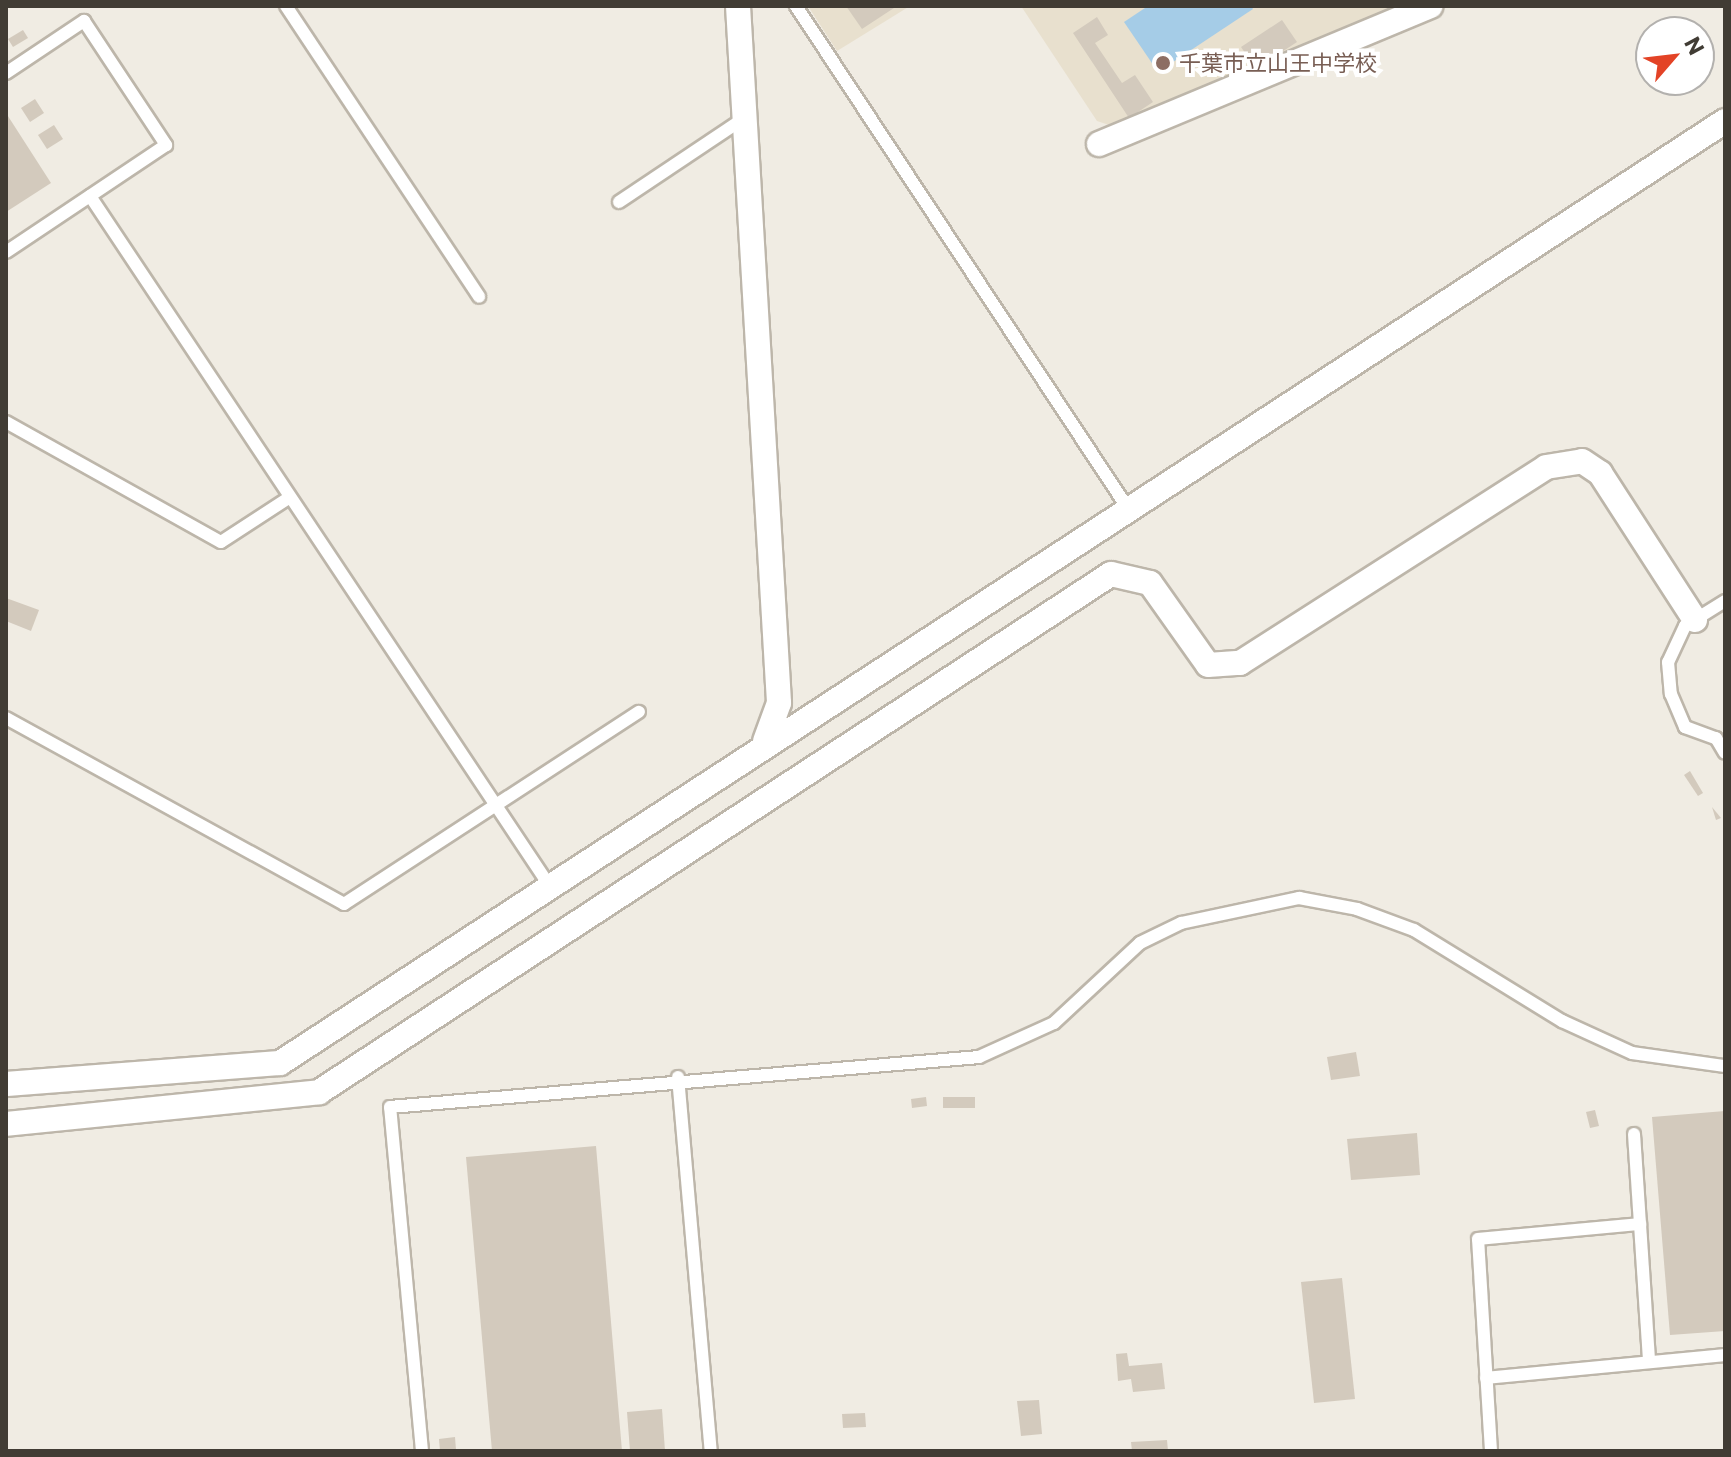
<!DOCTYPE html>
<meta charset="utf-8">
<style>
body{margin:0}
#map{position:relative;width:1731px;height:1457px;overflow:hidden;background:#f0ece3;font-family:Commissioner,"Noto Sans JP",sans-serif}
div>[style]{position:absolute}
.education>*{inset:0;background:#e8e0ce}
.water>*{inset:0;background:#a5cce7}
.building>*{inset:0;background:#d3cabd}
.roads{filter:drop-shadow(2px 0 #bdb6aa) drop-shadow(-2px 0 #bdb6aa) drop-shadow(0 2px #bdb6aa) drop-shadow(0 -2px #bdb6aa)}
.lane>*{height:12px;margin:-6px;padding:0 6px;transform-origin:6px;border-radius:6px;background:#fff}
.street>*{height:24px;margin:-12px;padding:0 12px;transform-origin:12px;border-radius:12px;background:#fff}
.dots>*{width:22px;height:22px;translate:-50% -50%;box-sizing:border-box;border:4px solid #fff;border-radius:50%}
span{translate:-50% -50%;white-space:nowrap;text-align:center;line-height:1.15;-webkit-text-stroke:8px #fff;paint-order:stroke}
.education-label{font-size:22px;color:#785e54}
.left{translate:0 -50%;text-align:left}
.frame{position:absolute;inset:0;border:8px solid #413c34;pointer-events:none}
.north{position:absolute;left:1635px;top:16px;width:80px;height:80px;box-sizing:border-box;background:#fff;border:2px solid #b3b1ae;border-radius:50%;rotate:62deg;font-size:22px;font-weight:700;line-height:32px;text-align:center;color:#413c34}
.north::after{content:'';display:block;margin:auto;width:28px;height:36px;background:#e34326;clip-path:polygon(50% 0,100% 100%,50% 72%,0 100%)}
</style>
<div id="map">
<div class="education">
<i style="clip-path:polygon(808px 6px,910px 6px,837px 51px)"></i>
<i style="clip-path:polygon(1021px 6px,1402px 6px,1115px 127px,1097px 121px)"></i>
</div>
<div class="water">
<i style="clip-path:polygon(1148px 6px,1251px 6px,1253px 9px,1158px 72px,1124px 22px)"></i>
</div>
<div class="building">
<i style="clip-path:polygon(846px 6px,897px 6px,862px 29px)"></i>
<i style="clip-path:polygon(1097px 17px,1108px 35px,1095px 43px,1122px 83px,1135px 75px,1153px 102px,1129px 118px,1073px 33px)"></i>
<i style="clip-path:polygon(1282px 20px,1297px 42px,1256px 69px,1241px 47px)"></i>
<i style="clip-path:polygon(23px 30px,28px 38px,13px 47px,8px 39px)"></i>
<i style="clip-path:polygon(35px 99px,44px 113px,30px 122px,21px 108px)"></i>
<i style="clip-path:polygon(6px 113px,51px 183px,6px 212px)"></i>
<i style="clip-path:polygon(54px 125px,63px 139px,47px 149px,38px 135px)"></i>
<i style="clip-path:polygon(6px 598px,39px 610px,31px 631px,6px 621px)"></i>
<i style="clip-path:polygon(1690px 771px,1703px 793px,1698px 796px,1684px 775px)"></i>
<i style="clip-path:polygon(1712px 807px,1721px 818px,1716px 820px)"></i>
<i style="clip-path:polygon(1356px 1052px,1360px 1076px,1331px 1080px,1327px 1057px)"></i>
<i style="clip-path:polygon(926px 1097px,927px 1106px,912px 1108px,911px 1099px)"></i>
<i style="clip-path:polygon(943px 1097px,975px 1097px,975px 1108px,943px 1108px)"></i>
<i style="clip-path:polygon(1595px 1110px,1599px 1126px,1590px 1128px,1586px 1112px)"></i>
<i style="clip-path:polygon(1725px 1111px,1725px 1331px,1670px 1335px,1652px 1117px)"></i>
<i style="clip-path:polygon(1417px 1133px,1420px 1175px,1351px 1180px,1347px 1139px)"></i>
<i style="clip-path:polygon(596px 1146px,622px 1451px,492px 1451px,466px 1157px)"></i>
<i style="clip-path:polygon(1342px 1278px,1355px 1399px,1314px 1403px,1301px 1282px)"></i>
<i style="clip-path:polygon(1127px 1353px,1129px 1366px,1162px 1363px,1165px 1389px,1133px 1392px,1131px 1379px,1118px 1381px,1116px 1354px)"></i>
<i style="clip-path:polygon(1039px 1400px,1042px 1434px,1021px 1436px,1017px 1401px)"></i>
<i style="clip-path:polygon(662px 1409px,665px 1451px,630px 1451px,627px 1412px)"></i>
<i style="clip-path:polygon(865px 1413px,866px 1427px,843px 1428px,842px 1414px)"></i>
<i style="clip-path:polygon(455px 1437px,456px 1450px,440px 1451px,439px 1439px)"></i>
<i style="clip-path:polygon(1167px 1440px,1168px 1451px,1132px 1451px,1131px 1442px)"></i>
</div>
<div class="roads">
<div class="lane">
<i style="left:286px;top:6px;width:349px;rotate:56.4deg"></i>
<i style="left:796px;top:6px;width:600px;rotate:56.55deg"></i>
<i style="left:6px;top:73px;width:94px;rotate:-33.7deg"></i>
<i style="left:84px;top:21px;width:149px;rotate:56.5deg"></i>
<i style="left:166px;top:145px;width:192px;rotate:146.2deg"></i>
<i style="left:90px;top:196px;width:831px;rotate:56.33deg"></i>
<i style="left:619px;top:202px;width:149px;rotate:-33.8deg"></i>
<i style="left:6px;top:422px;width:246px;rotate:29.2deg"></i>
<i style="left:221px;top:542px;width:82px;rotate:-33.1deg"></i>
<i style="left:1725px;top:601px;width:47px;rotate:148deg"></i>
<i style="left:1685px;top:626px;width:40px;rotate:115deg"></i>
<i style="left:1668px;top:662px;width:32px;rotate:85deg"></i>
<i style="left:1671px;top:694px;width:36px;rotate:67deg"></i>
<i style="left:1685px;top:727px;width:33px;rotate:20deg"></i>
<i style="left:1716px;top:738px;width:17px;rotate:59deg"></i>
<i style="left:6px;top:718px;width:386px;rotate:28.8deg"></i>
<i style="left:344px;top:904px;width:352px;rotate:-33.1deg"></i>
<i style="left:678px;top:1077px;width:375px;rotate:85deg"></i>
<i style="left:1634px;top:1134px;width:228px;rotate:86.2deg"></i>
<i style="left:1486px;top:1378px;width:240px;rotate:-5.5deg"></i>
<i style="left:422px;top:1451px;width:345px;rotate:-95.3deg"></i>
<i style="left:390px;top:1107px;width:591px;rotate:-4.85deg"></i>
<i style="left:979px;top:1057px;width:82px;rotate:-24.4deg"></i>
<i style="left:1054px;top:1023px;width:117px;rotate:-42.9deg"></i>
<i style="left:1140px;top:943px;width:46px;rotate:-26deg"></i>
<i style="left:1181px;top:923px;width:121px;rotate:-12deg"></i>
<i style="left:1299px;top:898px;width:59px;rotate:10.7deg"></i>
<i style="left:1357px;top:909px;width:61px;rotate:20.2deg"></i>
<i style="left:1414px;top:930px;width:174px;rotate:31.6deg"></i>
<i style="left:1562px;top:1021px;width:77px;rotate:24.6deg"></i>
<i style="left:1632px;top:1053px;width:94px;rotate:8deg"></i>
<i style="left:1491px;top:1451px;width:212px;rotate:-93.5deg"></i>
<i style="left:1478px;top:1239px;width:163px;rotate:-5.3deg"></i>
</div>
<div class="street">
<i style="left:738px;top:6px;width:698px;rotate:86.63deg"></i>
<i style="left:779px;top:703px;width:40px;rotate:110.2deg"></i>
<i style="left:1099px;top:144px;width:359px;rotate:-22.6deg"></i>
<i style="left:6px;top:1084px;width:275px;rotate:-4.4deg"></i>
<i style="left:280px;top:1063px;width:1725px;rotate:-33.1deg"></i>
<i style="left:6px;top:1124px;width:315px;rotate:-5.8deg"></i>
<i style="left:319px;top:1092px;width:946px;rotate:-33.19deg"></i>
<i style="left:1111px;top:574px;width:40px;rotate:13deg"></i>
<i style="left:1150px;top:583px;width:100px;rotate:54.7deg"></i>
<i style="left:1208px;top:665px;width:32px;rotate:-4deg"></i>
<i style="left:1240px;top:663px;width:363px;rotate:-32.6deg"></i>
<i style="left:1546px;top:467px;width:36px;rotate:-9deg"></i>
<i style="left:1582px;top:461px;width:22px;rotate:34deg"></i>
<i style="left:1600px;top:473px;width:175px;rotate:57.1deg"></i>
</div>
</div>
<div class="dots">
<i style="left:1163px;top:63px;background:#8d6e63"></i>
</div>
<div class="education-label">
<span class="left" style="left:1179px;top:63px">千葉市立山王中学校</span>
</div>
<div class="frame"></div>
<div class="north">N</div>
</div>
